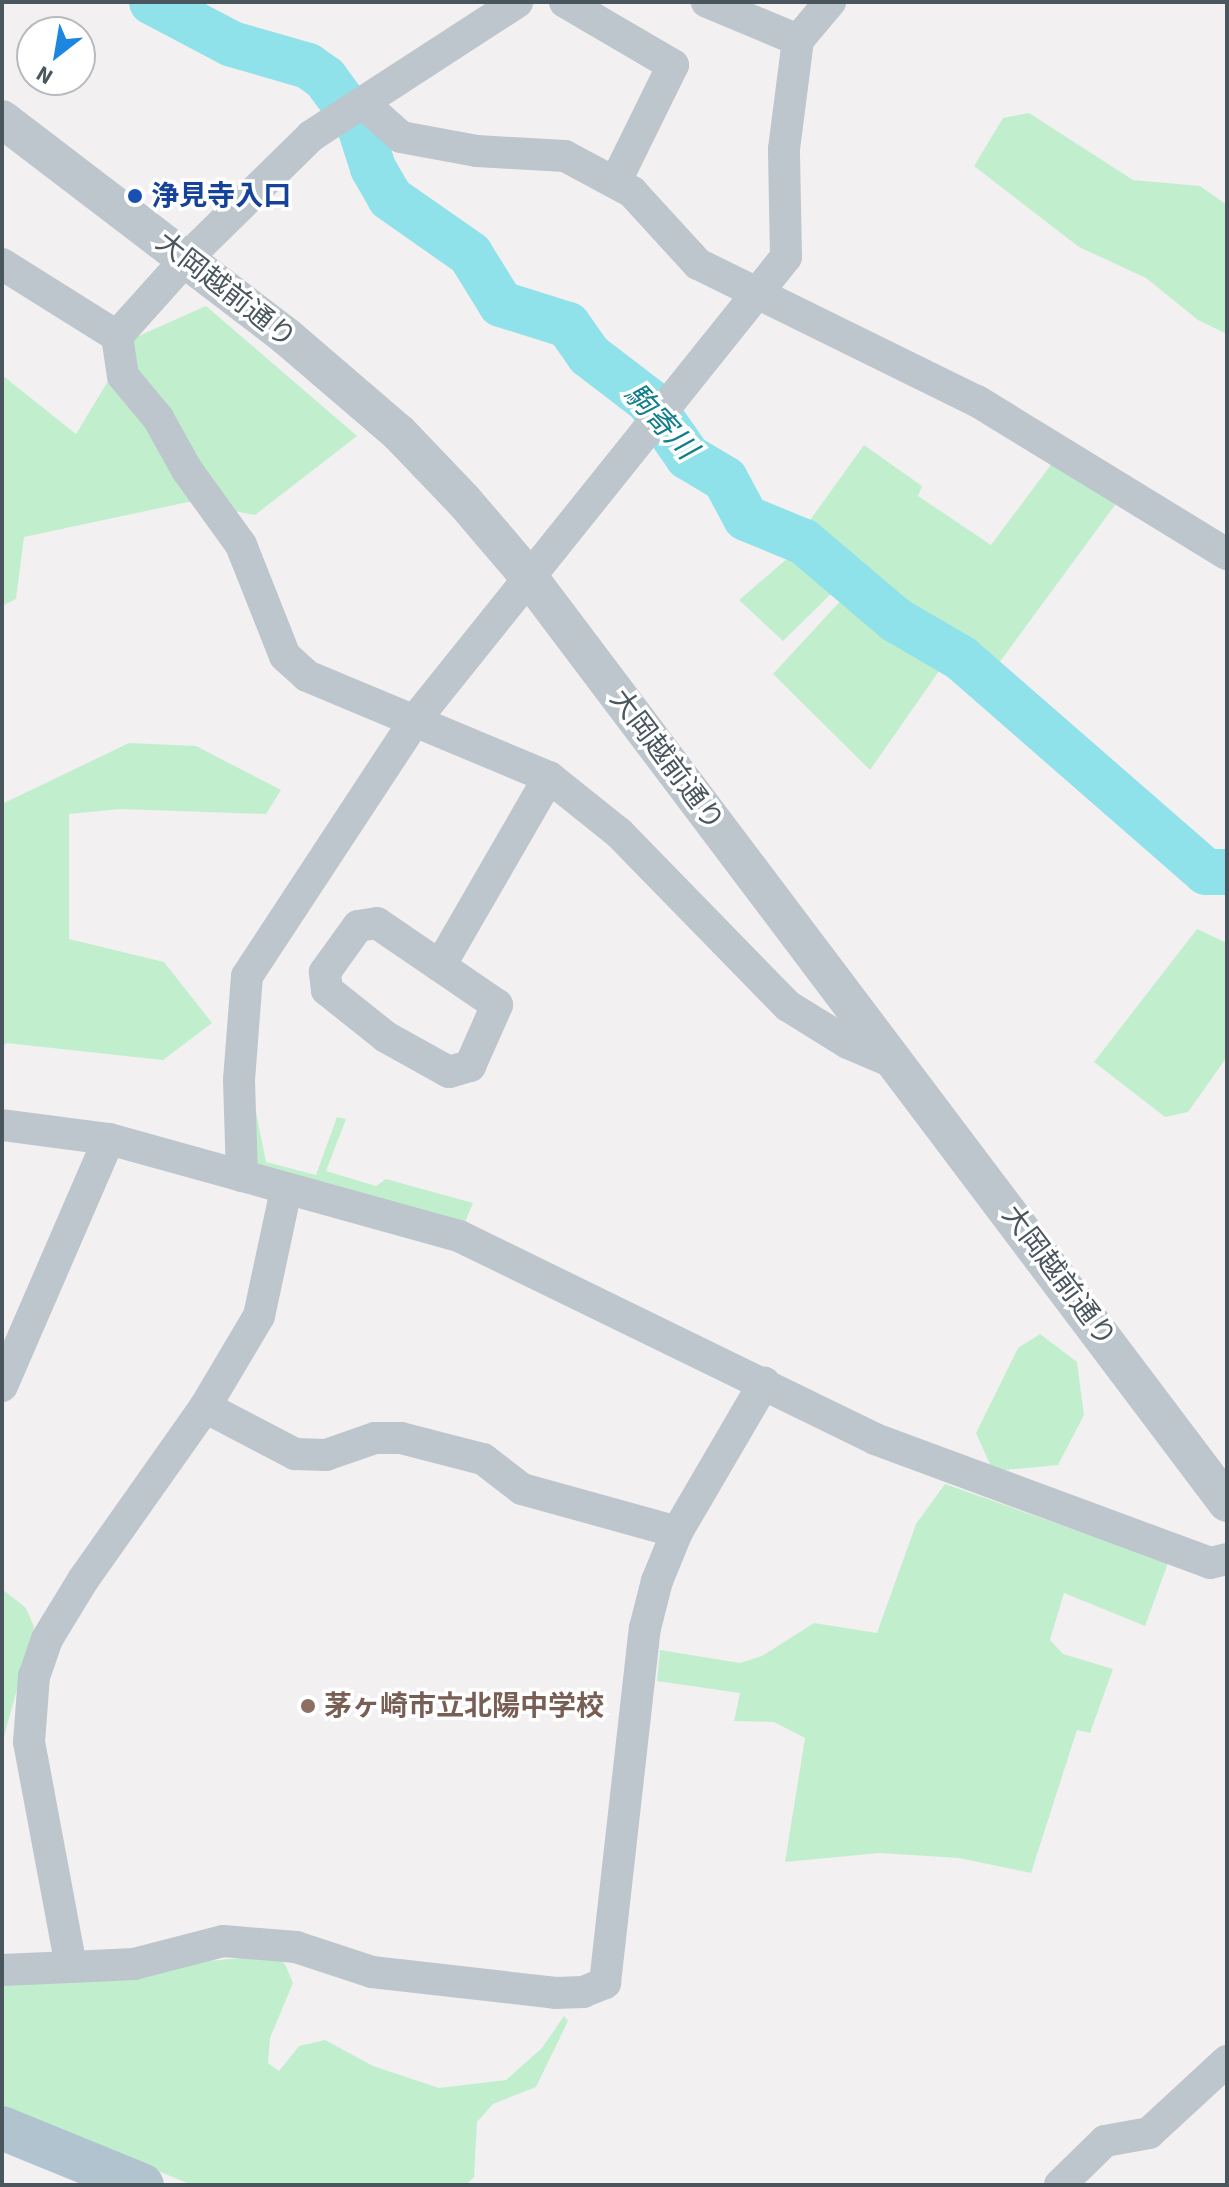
<!DOCTYPE html>
<meta charset="utf-8">
<style>
body{margin:0}
#map{position:relative;width:1229px;height:2187px;overflow:hidden;background:#f3f0f1;font-family:"Source Sans 3","Noto Sans JP",sans-serif}
div>[style]{position:absolute}
.green>*{inset:0;background:#c1efce}
.river>*{height:46px;margin:-23px;padding:0 23px;transform-origin:23px;border-radius:23px;background:#8fe1ea}
.minor>*{height:32px;margin:-16px;padding:0 16px;transform-origin:16px;border-radius:16px;background:#bdc6cd}
.tertiary>*{height:38px;margin:-19px;padding:0 19px;transform-origin:19px;border-radius:19px;background:#bdc6cd}
.primary>*{height:44px;margin:-22px;padding:0 22px;transform-origin:22px;border-radius:22px;background:#b1c3ce}
.dots>*{width:22px;height:22px;translate:-50% -50%;box-sizing:border-box;border:4px solid #fff;border-radius:50%}
span{translate:-50% -50%;white-space:nowrap;text-align:center;line-height:1.15;-webkit-text-stroke:7px #fff;paint-order:stroke}
.transit-label{font-size:28px;color:#164399;font-weight:700}
.left{translate:0 -50%;text-align:left}
.street-label{font-size:28px;color:#49565e}
.education-label{font-size:28px;color:#785e54;font-weight:700}
.water-label{font-size:30px;color:#107e8b;font-style:italic}
.frame{position:absolute;inset:0;border:4px solid #49565e;pointer-events:none}
.north{position:absolute;left:16px;top:16px;width:80px;height:80px;box-sizing:border-box;background:#fff;border:2px solid #b6bbbf;border-radius:50%;rotate:211deg;font-size:22px;font-weight:700;line-height:32px;text-align:center;color:#49565e}
.north::after{content:'';display:block;margin:auto;width:28px;height:36px;background:#1d86e0;clip-path:polygon(50% 0,100% 100%,50% 72%,0 100%)}
</style>
<div id="map">
<div class="green">
<i style="clip-path:polygon(1029px 113px,1133px 180px,1200px 186px,1227px 205px,1227px 334px,1198px 320px,1146px 278px,1079px 247px,974px 166px,1003px 118px)"></i>
<i style="clip-path:polygon(206px 306px,357px 436px,255px 515px,188px 502px,24px 537px,16px 599px,2px 606px,2px 375px,76px 434px,134px 338px)"></i>
<i style="clip-path:polygon(864px 445px,922px 486px,918px 496px,991px 545px,1053px 462px,1118px 501px,996px 667px,971px 646px,901px 607px,805px 527px)"></i>
<i style="clip-path:polygon(797px 550px,838px 587px,783px 641px,739px 600px)"></i>
<i style="clip-path:polygon(845px 596px,910px 647px,944px 664px,870px 770px,773px 674px)"></i>
<i style="clip-path:polygon(129px 743px,196px 746px,281px 790px,266px 814px,120px 809px,69px 814px,69px 939px,164px 962px,212px 1023px,163px 1060px,6px 1043px,2px 1049px,2px 804px)"></i>
<i style="clip-path:polygon(1197px 929px,1227px 943px,1227px 1057px,1188px 1112px,1165px 1117px,1094px 1062px)"></i>
<i style="clip-path:polygon(254px 1102px,266px 1162px,316px 1175px,337px 1117px,346px 1119px,326px 1171px,376px 1186px,386px 1179px,473px 1203px,463px 1227px,253px 1166px)"></i>
<i style="clip-path:polygon(1040px 1334px,1077px 1362px,1084px 1415px,1058px 1465px,993px 1471px,976px 1433px,1018px 1348px)"></i>
<i style="clip-path:polygon(945px 1484px,1168px 1563px,1145px 1626px,1064px 1593px,1050px 1640px,1063px 1654px,1113px 1669px,1090px 1733px,1077px 1730px,1031px 1873px,959px 1858px,879px 1853px,785px 1862px,805px 1738px,774px 1722px,734px 1721px,740px 1693px,657px 1681px,660px 1650px,740px 1663px,762px 1656px,814px 1623px,877px 1633px,916px 1524px)"></i>
<i style="clip-path:polygon(2px 1589px,26px 1608px,34px 1627px,2px 1744px)"></i>
<i style="clip-path:polygon(271px 1955px,285px 1964px,293px 1983px,270px 2038px,268px 2063px,279px 2071px,299px 2046px,325px 2040px,373px 2066px,439px 2088px,506px 2080px,542px 2048px,564px 2016px,568px 2021px,536px 2087px,493px 2104px,477px 2122px,474px 2177px,466px 2185px,192px 2185px,2px 2107px,2px 1981px)"></i>
</div>
<div class="river">
<i style="left:152px;top:2px;width:90px;rotate:27.7deg"></i>
<i style="left:232px;top:44px;width:79px;rotate:16.1deg"></i>
<i style="left:308px;top:66px;width:21px;rotate:35deg"></i>
<i style="left:325px;top:78px;width:57px;rotate:53.5deg"></i>
<i style="left:359px;top:124px;width:46px;rotate:72.3deg"></i>
<i style="left:373px;top:168px;width:34px;rotate:60deg"></i>
<i style="left:390px;top:198px;width:98px;rotate:35deg"></i>
<i style="left:470px;top:254px;width:59px;rotate:58.2deg"></i>
<i style="left:501px;top:304px;width:70px;rotate:17.4deg"></i>
<i style="left:568px;top:325px;width:37px;rotate:55deg"></i>
<i style="left:589px;top:355px;width:76px;rotate:37.5deg"></i>
<i style="left:649px;top:401px;width:68px;rotate:55.1deg"></i>
<i style="left:688px;top:457px;width:43px;rotate:30.7deg"></i>
<i style="left:725px;top:479px;width:44px;rotate:61.7deg"></i>
<i style="left:746px;top:518px;width:63px;rotate:22.5deg"></i>
<i style="left:804px;top:542px;width:121px;rotate:40.3deg"></i>
<i style="left:896px;top:620px;width:75px;rotate:30.3deg"></i>
<i style="left:961px;top:658px;width:325px;rotate:41.1deg"></i>
<i style="left:1206px;top:872px;width:21px"></i>
</div>
<div class="minor">
<i style="left:565px;top:2px;width:125px;rotate:30.3deg"></i>
<i style="left:673px;top:65px;width:131px;rotate:116.2deg"></i>
<i style="left:798px;top:40px;width:50px;rotate:-49.9deg"></i>
<i style="left:363px;top:103px;width:51px;rotate:41.8deg"></i>
<i style="left:401px;top:137px;width:77px;rotate:10.4deg"></i>
<i style="left:477px;top:151px;width:88px;rotate:3.3deg"></i>
<i style="left:565px;top:156px;width:76px;rotate:28.2deg"></i>
<i style="left:632px;top:192px;width:98px;rotate:47.5deg"></i>
<i style="left:698px;top:264px;width:311px;rotate:26.2deg"></i>
<i style="left:977px;top:401px;width:293px;rotate:31.5deg"></i>
<i style="left:2px;top:264px;width:136px;rotate:32.1deg"></i>
<i style="left:117px;top:336px;width:40px;rotate:81.5deg"></i>
<i style="left:123px;top:376px;width:55px;rotate:50.2deg"></i>
<i style="left:158px;top:418px;width:60px;rotate:60.9deg"></i>
<i style="left:187px;top:470px;width:92px;rotate:54.2deg"></i>
<i style="left:241px;top:545px;width:119px;rotate:68.4deg"></i>
<i style="left:285px;top:656px;width:30px;rotate:42deg"></i>
<i style="left:307px;top:676px;width:262px;rotate:22.7deg"></i>
<i style="left:549px;top:777px;width:90px;rotate:38.7deg"></i>
<i style="left:619px;top:833px;width:242px;rotate:45.7deg"></i>
<i style="left:788px;top:1006px;width:70px;rotate:31.7deg"></i>
<i style="left:848px;top:1043px;width:56px;rotate:23.3deg"></i>
<i style="left:117px;top:336px;width:103px;rotate:-48.1deg"></i>
<i style="left:186px;top:259px;width:175px;rotate:-44.5deg"></i>
<i style="left:311px;top:136px;width:246px;rotate:-33deg"></i>
<i style="left:440px;top:966px;width:76px;rotate:-145.7deg"></i>
<i style="left:377px;top:923px;width:19px;rotate:171deg"></i>
<i style="left:358px;top:926px;width:57px;rotate:125.7deg"></i>
<i style="left:325px;top:972px;width:18px;rotate:84deg"></i>
<i style="left:327px;top:990px;width:75px;rotate:38.5deg"></i>
<i style="left:386px;top:1037px;width:72px;rotate:29.1deg"></i>
<i style="left:449px;top:1072px;width:22px;rotate:-16deg"></i>
<i style="left:470px;top:1066px;width:67px;rotate:-66.1deg"></i>
<i style="left:497px;top:1005px;width:69px;rotate:-145.6deg"></i>
<i style="left:440px;top:966px;width:218px;rotate:-60deg"></i>
<i style="left:2px;top:1125px;width:108px;rotate:7.5deg"></i>
<i style="left:109px;top:1139px;width:363px;rotate:15.5deg"></i>
<i style="left:459px;top:1236px;width:463px;rotate:26deg"></i>
<i style="left:875px;top:1439px;width:357px;rotate:20.3deg"></i>
<i style="left:1210px;top:1563px;width:17px;rotate:-13deg"></i>
<i style="left:242px;top:1176px;width:96px;rotate:-91.8deg"></i>
<i style="left:239px;top:1080px;width:104px;rotate:-85.6deg"></i>
<i style="left:247px;top:976px;width:306px;rotate:-56.7deg"></i>
<i style="left:415px;top:720px;width:593px;rotate:-51.29deg"></i>
<i style="left:786px;top:257px;width:108px;rotate:-91.1deg"></i>
<i style="left:784px;top:149px;width:110px;rotate:-82.7deg"></i>
<i style="left:798px;top:40px;width:99px;rotate:-157.3deg"></i>
<i style="left:286px;top:1190px;width:129px;rotate:102.1deg"></i>
<i style="left:259px;top:1316px;width:106px;rotate:120.7deg"></i>
<i style="left:205px;top:1407px;width:212px;rotate:125.2deg"></i>
<i style="left:83px;top:1580px;width:69px;rotate:121.4deg"></i>
<i style="left:47px;top:1639px;width:39px;rotate:109deg"></i>
<i style="left:34px;top:1676px;width:66px;rotate:94.3deg"></i>
<i style="left:29px;top:1742px;width:229px;rotate:79.4deg"></i>
<i style="left:71px;top:1967px;width:63px;rotate:-2.7deg"></i>
<i style="left:134px;top:1964px;width:92px;rotate:-14.5deg"></i>
<i style="left:223px;top:1941px;width:73px;rotate:4.7deg"></i>
<i style="left:296px;top:1947px;width:80px;rotate:18.2deg"></i>
<i style="left:372px;top:1972px;width:185px;rotate:6.5deg"></i>
<i style="left:556px;top:1993px;width:27px;rotate:-2deg"></i>
<i style="left:583px;top:1992px;width:24px;rotate:-22deg"></i>
<i style="left:605px;top:1983px;width:357px;rotate:-83.6deg"></i>
<i style="left:645px;top:1628px;width:49px;rotate:-75.7deg"></i>
<i style="left:657px;top:1581px;width:53px;rotate:-67.8deg"></i>
<i style="left:677px;top:1532px;width:173px;rotate:-59.7deg"></i>
<i style="left:2px;top:1386px;width:269px;rotate:-66.6deg"></i>
<i style="left:205px;top:1407px;width:102px;rotate:27.6deg"></i>
<i style="left:295px;top:1454px;width:31px;rotate:2deg"></i>
<i style="left:326px;top:1455px;width:52px;rotate:-19.1deg"></i>
<i style="left:375px;top:1438px;width:26px"></i>
<i style="left:401px;top:1438px;width:85px;rotate:14.4deg"></i>
<i style="left:483px;top:1459px;width:49px;rotate:37.6deg"></i>
<i style="left:522px;top:1489px;width:161px;rotate:15.5deg"></i>
<i style="left:2px;top:1970px;width:69px;rotate:-2.5deg"></i>
<i style="left:1060px;top:2185px;width:63px;rotate:-44.4deg"></i>
<i style="left:1105px;top:2141px;width:45px;rotate:-10.3deg"></i>
<i style="left:1149px;top:2133px;width:106px;rotate:-42.7deg"></i>
</div>
<div class="tertiary">
<i style="left:2px;top:119px;width:359px;rotate:37.4deg"></i>
<i style="left:287px;top:337px;width:148px;rotate:40.6deg"></i>
<i style="left:399px;top:433px;width:94px;rotate:46.3deg"></i>
<i style="left:464px;top:501px;width:99px;rotate:49.5deg"></i>
<i style="left:528px;top:576px;width:1161px;rotate:52.98deg"></i>
</div>
<div class="primary">
<i style="left:2px;top:2128px;width:151px;rotate:22.2deg"></i>
</div>
<div class="dots">
<i style="left:135px;top:196px;background:#1a4fb4"></i>
<i style="left:308px;top:1706px;background:#8d6e63"></i>
</div>
<div class="transit-label">
<span class="left" style="left:151px;top:196px">浄見寺入口</span>
</div>
<div class="street-label">
<span style="left:226px;top:290px;rotate:38deg">大岡越前通り</span>
<span style="left:667px;top:760px;rotate:53deg">大岡越前通り</span>
<span style="left:1059px;top:1276px;rotate:53deg">大岡越前通り</span>
</div>
<div class="education-label">
<span class="left" style="left:324px;top:1706px">茅ヶ崎市立北陽中学校</span>
</div>
<div class="water-label">
<span style="left:660px;top:422px;rotate:47deg">駒寄川</span>
</div>
<div class="frame"></div>
<div class="north">N</div>
</div>
